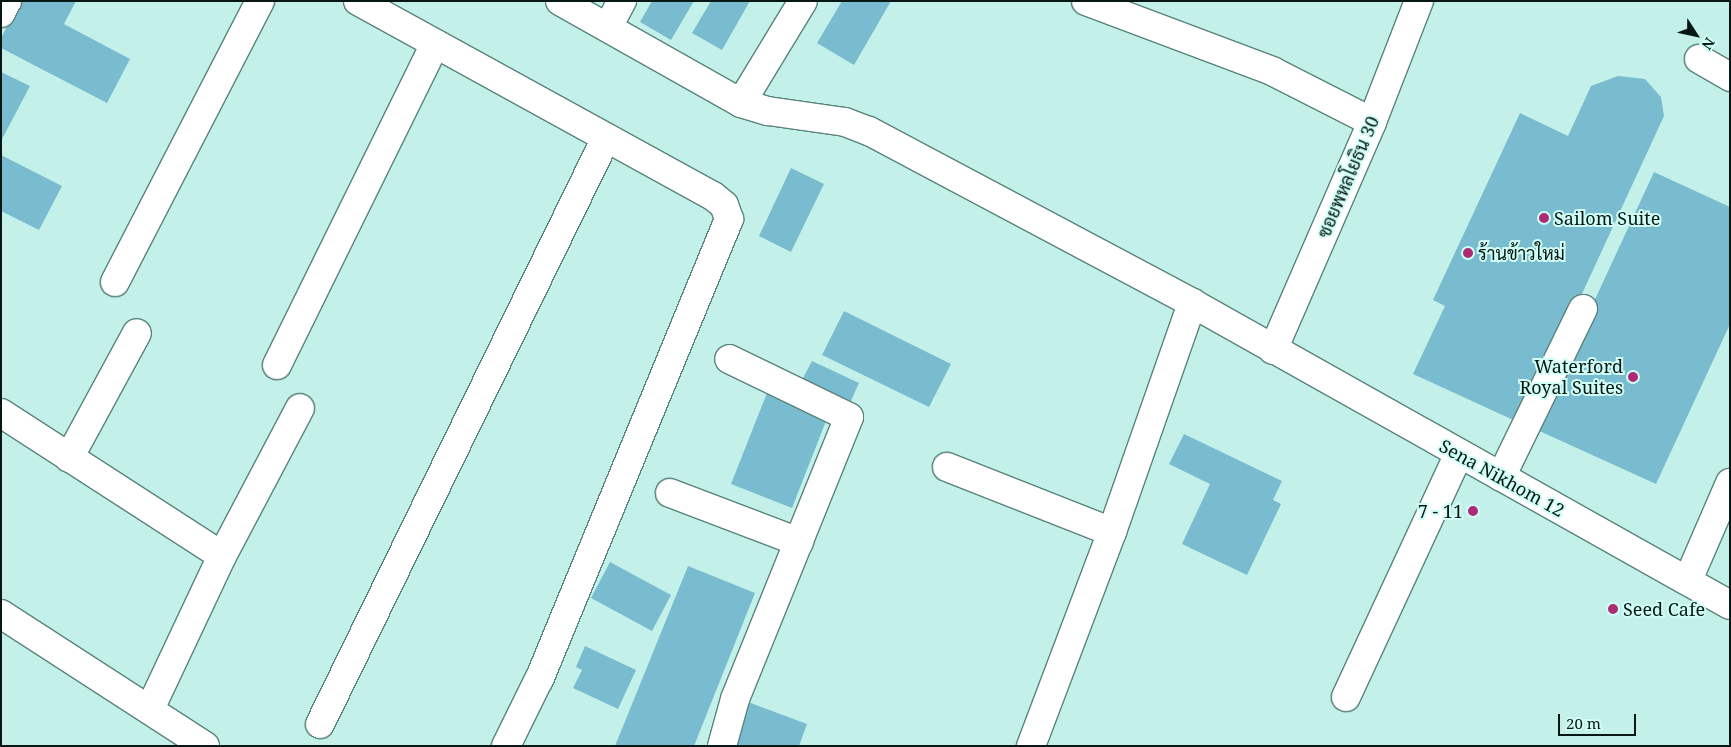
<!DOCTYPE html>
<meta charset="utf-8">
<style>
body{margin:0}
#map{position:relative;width:1731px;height:747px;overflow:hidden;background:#c3f1e9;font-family:"Noto Serif",Sarabun,serif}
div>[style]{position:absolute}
.building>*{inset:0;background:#79bccf}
.roads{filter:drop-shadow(1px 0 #59837c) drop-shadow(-1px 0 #59837c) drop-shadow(0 1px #59837c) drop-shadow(0 -1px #59837c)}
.minor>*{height:28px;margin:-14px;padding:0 14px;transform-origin:14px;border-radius:14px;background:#fff}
.dots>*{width:14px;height:14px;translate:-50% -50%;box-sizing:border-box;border:2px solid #d0fef6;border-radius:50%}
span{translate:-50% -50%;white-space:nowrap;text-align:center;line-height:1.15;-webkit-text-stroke:4px #d0fef6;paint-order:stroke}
.street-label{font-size:18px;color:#061714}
.poi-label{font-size:18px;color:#061714}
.left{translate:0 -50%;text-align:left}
.right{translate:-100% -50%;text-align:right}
.frame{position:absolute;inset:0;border:2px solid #061714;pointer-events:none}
.north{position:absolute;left:1671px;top:10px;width:50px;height:50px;-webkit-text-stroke:4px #d0fef6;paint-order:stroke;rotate:125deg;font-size:14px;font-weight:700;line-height:20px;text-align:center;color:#061714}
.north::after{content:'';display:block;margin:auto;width:18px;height:22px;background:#061714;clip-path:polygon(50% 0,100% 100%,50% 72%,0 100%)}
.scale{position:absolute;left:1558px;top:714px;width:78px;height:22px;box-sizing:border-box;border:2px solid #061714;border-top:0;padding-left:6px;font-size:15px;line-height:18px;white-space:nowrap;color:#061714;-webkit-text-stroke:4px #d0fef6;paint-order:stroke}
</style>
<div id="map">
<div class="building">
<i style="clip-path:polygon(20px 1px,76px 1px,64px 24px,130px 59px,107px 103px,1px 48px,1px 38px)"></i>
<i style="clip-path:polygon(652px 1px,694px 1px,671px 40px,640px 22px)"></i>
<i style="clip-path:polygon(711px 1px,750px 1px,722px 50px,692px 33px)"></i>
<i style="clip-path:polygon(842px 1px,891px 1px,854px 65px,817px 43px)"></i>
<i style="clip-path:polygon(1px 72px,30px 86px,1px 141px)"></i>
<i style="clip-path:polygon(1618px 76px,1645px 79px,1661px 97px,1664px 116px,1522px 424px,1413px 374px,1445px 306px,1433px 300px,1520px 113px,1568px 136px,1591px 86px)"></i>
<i style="clip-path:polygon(1px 155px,62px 186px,39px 230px,1px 211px)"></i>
<i style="clip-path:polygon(791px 168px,824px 184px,791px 252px,759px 236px)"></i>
<i style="clip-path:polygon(1654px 172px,1730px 207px,1730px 324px,1656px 484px,1535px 429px)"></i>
<i style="clip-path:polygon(844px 311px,951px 364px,929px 407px,822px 355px)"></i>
<i style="clip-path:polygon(812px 361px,859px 383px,850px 403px,802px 380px)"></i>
<i style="clip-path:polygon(767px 393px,828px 416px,792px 508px,731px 484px)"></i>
<i style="clip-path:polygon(1184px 434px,1282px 481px,1273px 500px,1281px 504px,1247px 575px,1182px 544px,1210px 484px,1169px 464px)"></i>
<i style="clip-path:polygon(610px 562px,671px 595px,652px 631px,591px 598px)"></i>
<i style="clip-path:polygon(688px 566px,755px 593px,694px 746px,615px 746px)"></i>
<i style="clip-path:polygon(585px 646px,636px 670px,618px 709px,573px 688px,582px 670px,576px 667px)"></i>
<i style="clip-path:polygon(743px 700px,807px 724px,799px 746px,726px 746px)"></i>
</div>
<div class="roads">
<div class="minor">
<i style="left:358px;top:1px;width:405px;rotate:28.8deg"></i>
<i style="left:713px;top:196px;width:14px;rotate:39deg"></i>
<i style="left:724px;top:205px;width:15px;rotate:70deg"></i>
<i style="left:729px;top:219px;width:498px;rotate:112.4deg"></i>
<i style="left:539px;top:679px;width:75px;rotate:116.2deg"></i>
<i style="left:560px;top:1px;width:208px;rotate:29.4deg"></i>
<i style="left:741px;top:103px;width:28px;rotate:17deg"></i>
<i style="left:768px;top:111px;width:78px;rotate:8.1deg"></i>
<i style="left:845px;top:122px;width:26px;rotate:21deg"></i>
<i style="left:869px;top:131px;width:366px;rotate:28deg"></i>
<i style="left:1192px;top:303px;width:617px;rotate:29.31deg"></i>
<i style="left:1086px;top:1px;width:199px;rotate:20.6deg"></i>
<i style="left:1272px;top:71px;width:112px;rotate:27deg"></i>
<i style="left:1px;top:13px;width:13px;rotate:-63deg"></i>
<i style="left:608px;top:27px;width:30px;rotate:-62deg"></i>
<i style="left:1699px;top:59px;width:36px;rotate:30deg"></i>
<i style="left:741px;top:103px;width:119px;rotate:-58.7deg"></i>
<i style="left:115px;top:282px;width:316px;rotate:-62.7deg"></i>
<i style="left:1273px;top:350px;width:249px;rotate:-66.5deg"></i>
<i style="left:1372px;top:122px;width:130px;rotate:-68.8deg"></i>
<i style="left:277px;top:365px;width:358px;rotate:-63.8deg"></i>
<i style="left:1px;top:413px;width:263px;rotate:32.9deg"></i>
<i style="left:69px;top:458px;width:142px;rotate:-61.5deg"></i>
<i style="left:947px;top:467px;width:177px;rotate:21.5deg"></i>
<i style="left:1501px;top:477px;width:187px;rotate:-64deg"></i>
<i style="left:670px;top:493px;width:138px;rotate:20.8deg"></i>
<i style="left:1688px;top:580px;width:106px;rotate:-66.6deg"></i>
<i style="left:1px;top:614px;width:243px;rotate:32.9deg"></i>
<i style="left:1346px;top:697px;width:268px;rotate:-65.1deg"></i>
<i style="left:150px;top:709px;width:169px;rotate:-64.8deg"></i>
<i style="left:222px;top:556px;width:167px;rotate:-62.2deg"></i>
<i style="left:320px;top:724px;width:652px;rotate:-63.99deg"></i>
<i style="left:722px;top:746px;width:49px;rotate:-74.5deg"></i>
<i style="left:735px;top:699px;width:304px;rotate:-68deg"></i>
<i style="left:849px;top:417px;width:133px;rotate:-154.2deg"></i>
<i style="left:1031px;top:746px;width:229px;rotate:-69.3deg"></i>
<i style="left:1112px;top:532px;width:243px;rotate:-70.7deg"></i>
</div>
</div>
<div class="dots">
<i style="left:1544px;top:218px;background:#ad2b76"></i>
<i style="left:1468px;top:253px;background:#ad2b76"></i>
<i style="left:1633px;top:377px;background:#ad2b76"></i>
<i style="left:1473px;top:511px;background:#ad2b76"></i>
<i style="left:1613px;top:609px;background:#ad2b76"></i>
</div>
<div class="street-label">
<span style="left:1348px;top:177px;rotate:-67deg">ซอยพหลโยธิน 30</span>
<span style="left:1502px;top:478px;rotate:29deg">Sena Nikhom 12</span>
</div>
<div class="poi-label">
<span class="left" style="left:1554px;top:218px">Sailom Suite</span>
<span class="left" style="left:1478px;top:253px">ร้านข้าวใหม่</span>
<span class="right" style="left:1623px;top:377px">Waterford<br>Royal Suites</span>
<span class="right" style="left:1463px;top:511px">7 - 11</span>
<span class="left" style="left:1623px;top:609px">Seed Cafe</span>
</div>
<div class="frame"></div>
<div class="north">N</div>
<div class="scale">20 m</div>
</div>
